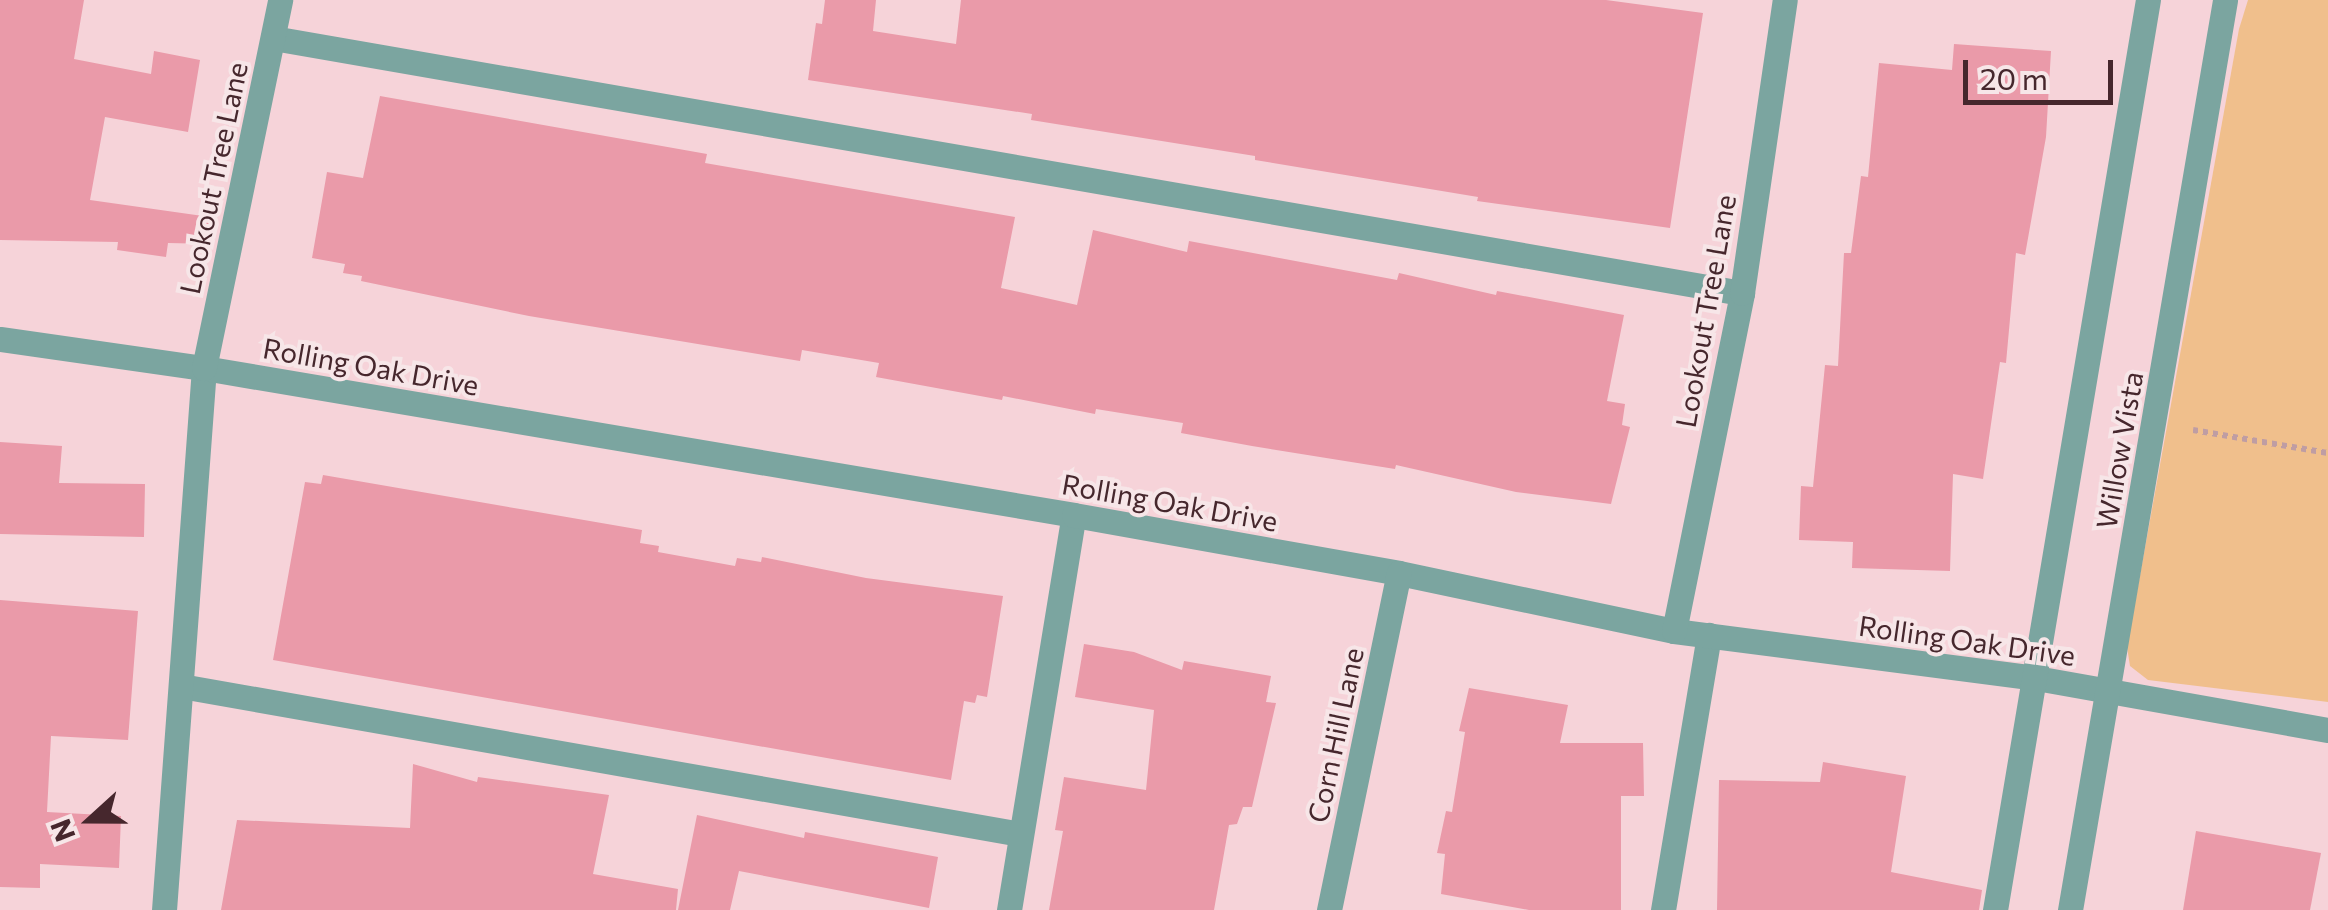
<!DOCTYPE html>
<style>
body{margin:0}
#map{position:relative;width:2328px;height:910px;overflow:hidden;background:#f6d3d9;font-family:Commissioner,sans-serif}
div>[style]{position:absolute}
.green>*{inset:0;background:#f0bf8c}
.building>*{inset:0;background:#ea9aa9}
.path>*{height:6px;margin-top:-3px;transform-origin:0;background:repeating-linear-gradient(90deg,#bf9da3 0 5px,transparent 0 10px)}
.service>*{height:25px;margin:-12.5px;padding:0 12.5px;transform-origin:12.5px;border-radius:12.5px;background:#7ba5a0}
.minor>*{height:25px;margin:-12.5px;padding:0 12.5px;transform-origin:12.5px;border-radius:12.5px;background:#7ba5a0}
span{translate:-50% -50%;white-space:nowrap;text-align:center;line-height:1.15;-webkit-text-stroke:8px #f7e6e8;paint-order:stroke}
.street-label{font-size:28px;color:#46272d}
.north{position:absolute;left:40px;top:770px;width:100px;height:100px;-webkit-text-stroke:8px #f7e6e8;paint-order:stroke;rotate:249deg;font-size:28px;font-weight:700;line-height:40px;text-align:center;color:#46272d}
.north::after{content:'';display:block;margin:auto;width:35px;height:45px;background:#46272d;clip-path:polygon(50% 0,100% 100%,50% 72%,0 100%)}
.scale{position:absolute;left:1963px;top:60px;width:150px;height:45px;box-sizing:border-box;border:5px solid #46272d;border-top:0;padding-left:12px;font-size:30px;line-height:35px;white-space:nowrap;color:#46272d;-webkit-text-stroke:8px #f7e6e8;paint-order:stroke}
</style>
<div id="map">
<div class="green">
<i style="clip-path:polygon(2248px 0,2328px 0,2328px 702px,2148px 680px,2130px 666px,2127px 647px,2239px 29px)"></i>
</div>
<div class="building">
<i style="clip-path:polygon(0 0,84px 0,74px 59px,151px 74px,154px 51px,200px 60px,188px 132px,105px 117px,90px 200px,217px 218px,213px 244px,168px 243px,166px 257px,117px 250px,118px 242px,0 240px)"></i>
<i style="clip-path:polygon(825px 0,876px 0,873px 31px,956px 44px,961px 0,1606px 0,1703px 13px,1670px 228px,1477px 201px,1478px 197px,1255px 160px,1255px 156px,1031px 120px,1032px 114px,808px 80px,816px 23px,822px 24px)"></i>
<i style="clip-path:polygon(1954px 44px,2051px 51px,2046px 137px,2025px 255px,2016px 253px,2006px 363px,2000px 362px,1983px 479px,1953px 474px,1950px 571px,1852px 568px,1853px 542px,1799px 540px,1801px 486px,1813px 487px,1825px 365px,1838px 366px,1844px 253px,1851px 253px,1861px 176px,1868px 177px,1879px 63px,1952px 70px)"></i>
<i style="clip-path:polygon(380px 96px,707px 154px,705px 163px,1015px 217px,1001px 288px,1077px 305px,1093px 230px,1187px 252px,1189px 241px,1397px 280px,1399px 273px,1496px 295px,1497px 291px,1624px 315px,1607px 401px,1625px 404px,1622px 425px,1630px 427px,1611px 504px,1516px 492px,1396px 465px,1395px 469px,1252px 446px,1181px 433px,1183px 423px,1096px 409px,1095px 414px,1003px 396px,1002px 400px,876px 377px,879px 363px,802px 350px,800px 361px,529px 316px,361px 281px,362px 276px,343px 273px,345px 264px,312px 258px,327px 172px,363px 178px)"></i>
<i style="clip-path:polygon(0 442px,62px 446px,59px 483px,145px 484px,144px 537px,0 534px)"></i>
<i style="clip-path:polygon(323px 475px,642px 530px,640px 543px,659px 546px,658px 552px,735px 566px,737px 558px,761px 562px,762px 557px,866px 578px,1003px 596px,987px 697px,977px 695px,975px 703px,964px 701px,951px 780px,273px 660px,305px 482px,321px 484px)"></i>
<i style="clip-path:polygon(0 600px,138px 611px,128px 740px,51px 736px,47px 812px,121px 816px,119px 868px,40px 864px,40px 888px,0 887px)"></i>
<i style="clip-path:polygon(1084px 644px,1134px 652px,1182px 670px,1184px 661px,1271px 676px,1266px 702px,1276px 703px,1252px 807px,1243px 807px,1237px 824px,1229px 825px,1214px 910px,1049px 910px,1063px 831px,1055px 830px,1064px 777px,1146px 790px,1154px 710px,1075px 697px)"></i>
<i style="clip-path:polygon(1469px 688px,1568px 705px,1560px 743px,1643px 743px,1644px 796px,1621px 796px,1621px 910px,1529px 910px,1441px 894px,1445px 854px,1437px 853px,1446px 811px,1452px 812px,1465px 732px,1459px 731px)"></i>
<i style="clip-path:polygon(1823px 762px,1906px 776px,1891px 872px,1982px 890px,1979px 910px,1717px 910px,1719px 780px,1820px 782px)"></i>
<i style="clip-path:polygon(413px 764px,477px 782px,478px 777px,609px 795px,593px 874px,678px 889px,676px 910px,221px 910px,237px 820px,410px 828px)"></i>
<i style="clip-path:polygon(697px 815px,804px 838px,805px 832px,938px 857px,929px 908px,739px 871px,730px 910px,678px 910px)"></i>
<i style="clip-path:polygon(2196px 831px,2321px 853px,2310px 910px,2183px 910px)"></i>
</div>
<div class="path">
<i style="left:2193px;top:430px;width:137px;rotate:9.7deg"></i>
</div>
<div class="service">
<i style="left:273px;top:38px;width:1491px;rotate:9.85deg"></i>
<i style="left:181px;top:686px;width:852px;rotate:10deg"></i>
<i style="left:164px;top:910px;width:543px;rotate:-85.78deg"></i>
<i style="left:1009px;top:910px;width:400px;rotate:-80.7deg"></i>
<i style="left:1663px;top:910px;width:279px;rotate:-80.5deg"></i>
</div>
<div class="minor">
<i style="left:0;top:339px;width:206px;rotate:8.1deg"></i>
<i style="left:204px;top:368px;width:882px;rotate:9.59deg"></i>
<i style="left:1074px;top:515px;width:330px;rotate:10.1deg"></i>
<i style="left:1399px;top:573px;width:281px;rotate:11.9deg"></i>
<i style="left:1674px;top:631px;width:365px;rotate:7.4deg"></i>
<i style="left:2036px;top:678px;width:297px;rotate:10.1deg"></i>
<i style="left:204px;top:368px;width:376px;rotate:-78.3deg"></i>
<i style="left:1674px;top:631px;width:345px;rotate:-78.6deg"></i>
<i style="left:1742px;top:293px;width:296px;rotate:-81.7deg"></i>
<i style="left:1329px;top:910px;width:344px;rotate:-78.3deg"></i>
<i style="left:1995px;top:910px;width:923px;rotate:-80.46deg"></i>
<i style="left:2070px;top:910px;width:923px;rotate:-80.33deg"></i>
</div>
<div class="street-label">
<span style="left:213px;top:178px;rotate:-78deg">Lookout Tree Lane</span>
<span style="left:1705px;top:311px;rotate:-80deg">Lookout Tree Lane</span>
<span style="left:371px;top:366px;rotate:10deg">Rolling Oak Drive</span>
<span style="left:2119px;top:450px;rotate:-80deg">Willow Vista</span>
<span style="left:1170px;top:502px;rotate:10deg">Rolling Oak Drive</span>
<span style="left:1967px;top:640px;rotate:8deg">Rolling Oak Drive</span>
<span style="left:1335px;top:735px;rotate:-78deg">Corn Hill Lane</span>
</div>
<div class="north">N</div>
<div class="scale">20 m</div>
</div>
